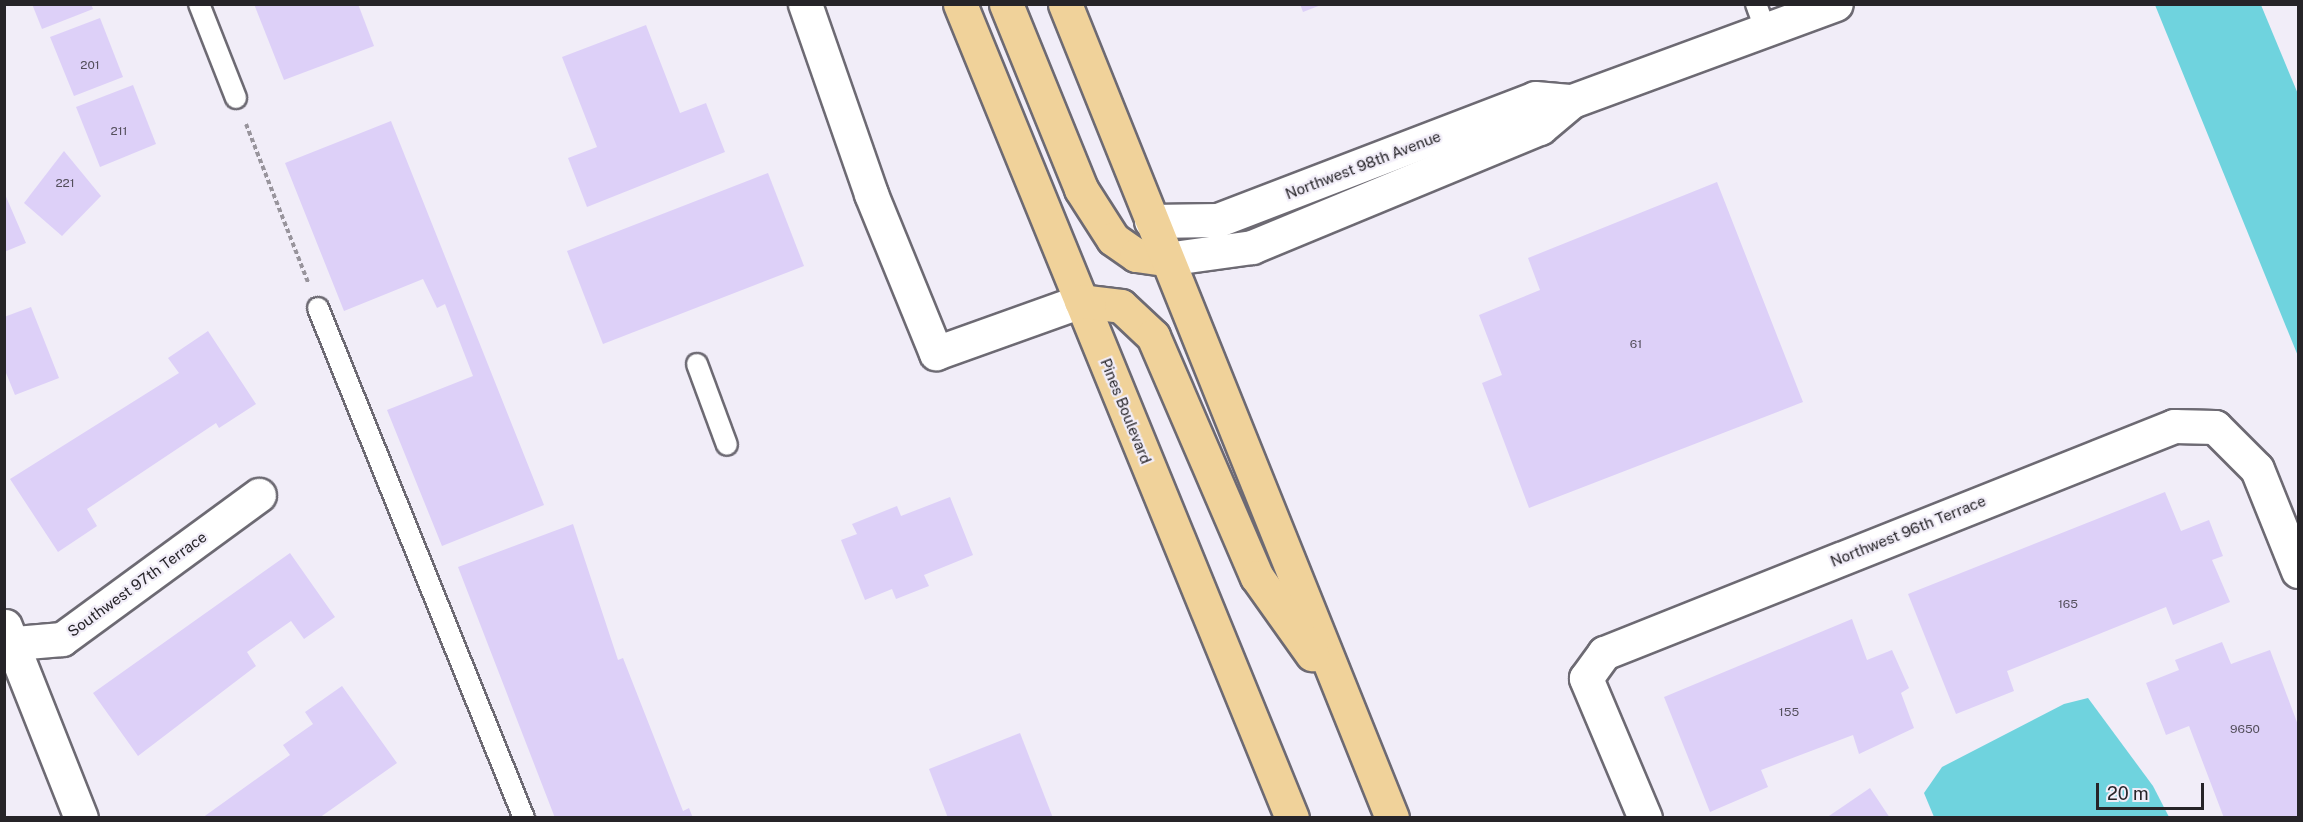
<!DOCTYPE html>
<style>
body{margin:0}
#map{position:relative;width:2303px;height:822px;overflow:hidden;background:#f1edf8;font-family:"Public Sans",sans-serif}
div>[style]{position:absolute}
.water>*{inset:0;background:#6fd3de}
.building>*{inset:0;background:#ddd0f8}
.path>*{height:4px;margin-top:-2px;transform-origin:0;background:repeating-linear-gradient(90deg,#98949c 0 4.5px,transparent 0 7.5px)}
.roads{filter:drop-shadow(2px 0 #6d6a73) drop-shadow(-2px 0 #6d6a73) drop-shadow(0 2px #6d6a73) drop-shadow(0 -2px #6d6a73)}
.service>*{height:20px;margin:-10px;padding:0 10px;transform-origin:10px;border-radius:10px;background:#fff}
.minor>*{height:33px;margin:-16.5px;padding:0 16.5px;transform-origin:16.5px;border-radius:16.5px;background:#fff}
.trunk>*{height:33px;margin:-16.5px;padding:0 16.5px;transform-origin:16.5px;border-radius:16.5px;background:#f0d29a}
span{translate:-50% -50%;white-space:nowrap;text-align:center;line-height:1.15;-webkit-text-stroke:4.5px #f1edf8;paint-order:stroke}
.number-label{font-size:12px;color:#544f5c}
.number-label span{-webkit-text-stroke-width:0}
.street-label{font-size:15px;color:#262428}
.frame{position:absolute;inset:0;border:6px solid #262428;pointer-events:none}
.scale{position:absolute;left:2096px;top:783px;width:108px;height:27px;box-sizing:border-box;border:3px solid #262428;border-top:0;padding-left:8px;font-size:18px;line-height:21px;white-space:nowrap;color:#262428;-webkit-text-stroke:4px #f1edf8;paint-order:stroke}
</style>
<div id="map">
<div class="water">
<i style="clip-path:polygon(2155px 5px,2261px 5px,2298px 94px,2298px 356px)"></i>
<i style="clip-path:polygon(2088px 698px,2153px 786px,2169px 817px,1934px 817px,1924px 793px,1942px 767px,2064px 704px)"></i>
</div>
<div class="building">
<i style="clip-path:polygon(32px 4px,91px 4px,93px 9px,42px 29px)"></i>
<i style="clip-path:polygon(254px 4px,358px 4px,374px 46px,284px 80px)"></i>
<i style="clip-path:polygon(1300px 4px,1321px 4px,1321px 5px,1303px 12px)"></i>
<i style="clip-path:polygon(100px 18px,123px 77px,74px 96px,50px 37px)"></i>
<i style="clip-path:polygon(646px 25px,680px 113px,706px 103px,725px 152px,587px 207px,568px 158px,597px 147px,562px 57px)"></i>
<i style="clip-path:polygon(133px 85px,156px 144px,100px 167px,76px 107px)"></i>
<i style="clip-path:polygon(391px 121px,544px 505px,442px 546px,387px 410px,473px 376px,445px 304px,437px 308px,423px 279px,344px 311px,285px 163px)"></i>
<i style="clip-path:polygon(64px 151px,101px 196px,62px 236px,24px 203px)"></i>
<i style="clip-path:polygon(768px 173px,804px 266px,603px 344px,567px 251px)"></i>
<i style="clip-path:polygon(1717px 182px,1803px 402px,1529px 508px,1482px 383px,1502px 375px,1479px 315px,1540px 290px,1528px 258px)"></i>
<i style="clip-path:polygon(4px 192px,26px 243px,4px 252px)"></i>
<i style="clip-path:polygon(31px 307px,59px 378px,15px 395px,4px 368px,4px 317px)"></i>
<i style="clip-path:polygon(208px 331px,256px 404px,219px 428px,216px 423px,87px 509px,97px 526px,58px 552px,10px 479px,179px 373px,168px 358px)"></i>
<i style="clip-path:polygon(2165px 492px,2181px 531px,2209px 520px,2223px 556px,2212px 560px,2230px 602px,2173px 625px,2166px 607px,2007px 671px,2014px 691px,1956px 714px,1908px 594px)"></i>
<i style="clip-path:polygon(950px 497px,973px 555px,924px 575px,929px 586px,896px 599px,892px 589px,865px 600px,841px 540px,857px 534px,852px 524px,897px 506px,901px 516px)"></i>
<i style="clip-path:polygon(573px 524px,618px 660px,623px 658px,683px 811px,689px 808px,693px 818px,555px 818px,458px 567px)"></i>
<i style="clip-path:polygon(290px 553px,335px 617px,304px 639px,291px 621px,247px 652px,256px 666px,138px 756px,93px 693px)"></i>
<i style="clip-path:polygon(1852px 619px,1867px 660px,1892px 650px,1909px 688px,1901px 693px,1914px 728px,1859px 754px,1853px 735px,1761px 770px,1768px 787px,1710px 812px,1664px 697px)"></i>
<i style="clip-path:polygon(2222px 642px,2231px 664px,2270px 650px,2298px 725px,2298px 818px,2224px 818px,2189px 726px,2166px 735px,2146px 683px,2179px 670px,2175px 660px)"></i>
<i style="clip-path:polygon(342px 686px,397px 763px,319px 818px,202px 818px,290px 755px,283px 745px,313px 724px,305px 712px)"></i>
<i style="clip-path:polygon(1020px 733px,1053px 818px,948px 818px,929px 769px)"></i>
<i style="clip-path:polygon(1870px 788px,1890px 818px,1826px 818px)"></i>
</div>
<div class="path">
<i style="left:246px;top:124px;width:170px;rotate:68.6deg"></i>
</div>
<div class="roads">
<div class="service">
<i style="left:199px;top:4px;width:101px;rotate:68.5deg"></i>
<i style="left:1756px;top:4px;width:29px;rotate:70deg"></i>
<i style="left:318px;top:308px;width:550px;rotate:68.01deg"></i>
<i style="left:697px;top:364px;width:86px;rotate:69.7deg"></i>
</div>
<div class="minor">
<i style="left:805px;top:4px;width:201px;rotate:70.8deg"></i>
<i style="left:871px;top:194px;width:172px;rotate:67.8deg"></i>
<i style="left:936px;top:353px;width:154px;rotate:-19.7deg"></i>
<i style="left:1151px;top:221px;width:67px;rotate:-0.9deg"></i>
<i style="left:1218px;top:220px;width:340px;rotate:-21deg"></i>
<i style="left:1535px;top:98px;width:37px;rotate:5deg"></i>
<i style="left:1166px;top:259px;width:87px;rotate:-7.9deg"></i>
<i style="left:1252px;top:247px;width:312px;rotate:-22.5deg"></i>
<i style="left:1540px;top:128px;width:42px;rotate:-40.2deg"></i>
<i style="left:1572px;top:101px;width:281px;rotate:-20.2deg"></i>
<i style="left:5px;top:626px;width:206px;rotate:68.4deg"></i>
<i style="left:4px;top:644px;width:58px;rotate:-4.9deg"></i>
<i style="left:62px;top:639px;width:244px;rotate:-36.2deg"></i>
<i style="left:1645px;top:818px;width:152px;rotate:-112.9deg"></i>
<i style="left:1586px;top:678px;width:31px;rotate:-54deg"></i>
<i style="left:1604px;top:653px;width:614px;rotate:-21.71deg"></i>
<i style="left:2174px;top:426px;width:41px;rotate:1.4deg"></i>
<i style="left:2215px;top:427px;width:59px;rotate:45deg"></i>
<i style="left:2257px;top:469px;width:110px;rotate:68.1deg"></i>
</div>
<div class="trunk">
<i style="left:960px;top:4px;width:879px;rotate:67.81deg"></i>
<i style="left:1006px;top:4px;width:200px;rotate:67.9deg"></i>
<i style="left:1081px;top:189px;width:59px;rotate:57.4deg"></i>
<i style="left:1113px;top:239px;width:28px;rotate:35deg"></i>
<i style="left:1136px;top:255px;width:30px;rotate:8deg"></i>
<i style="left:1065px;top:4px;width:877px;rotate:68.11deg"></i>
<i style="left:1081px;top:301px;width:40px;rotate:7.1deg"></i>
<i style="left:1121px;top:306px;width:44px;rotate:43.2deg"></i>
<i style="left:1153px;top:336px;width:262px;rotate:66.7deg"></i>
<i style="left:1257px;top:577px;width:95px;rotate:54.5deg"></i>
</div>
</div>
<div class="number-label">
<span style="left:90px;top:66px">201</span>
<span style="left:119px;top:132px">211</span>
<span style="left:65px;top:184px">221</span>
<span style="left:1636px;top:345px">61</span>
<span style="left:2068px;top:605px">165</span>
<span style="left:1789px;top:713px">155</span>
<span style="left:2245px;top:730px">9650</span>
</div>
<div class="street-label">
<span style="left:1363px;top:165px;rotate:-21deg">Northwest 98th Avenue</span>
<span style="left:1126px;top:411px;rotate:68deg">Pines Boulevard</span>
<span style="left:1908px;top:531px;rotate:-22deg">Northwest 96th Terrace</span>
<span style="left:137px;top:584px;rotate:-36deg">Southwest 97th Terrace</span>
</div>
<div class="frame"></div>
<div class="scale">20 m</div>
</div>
